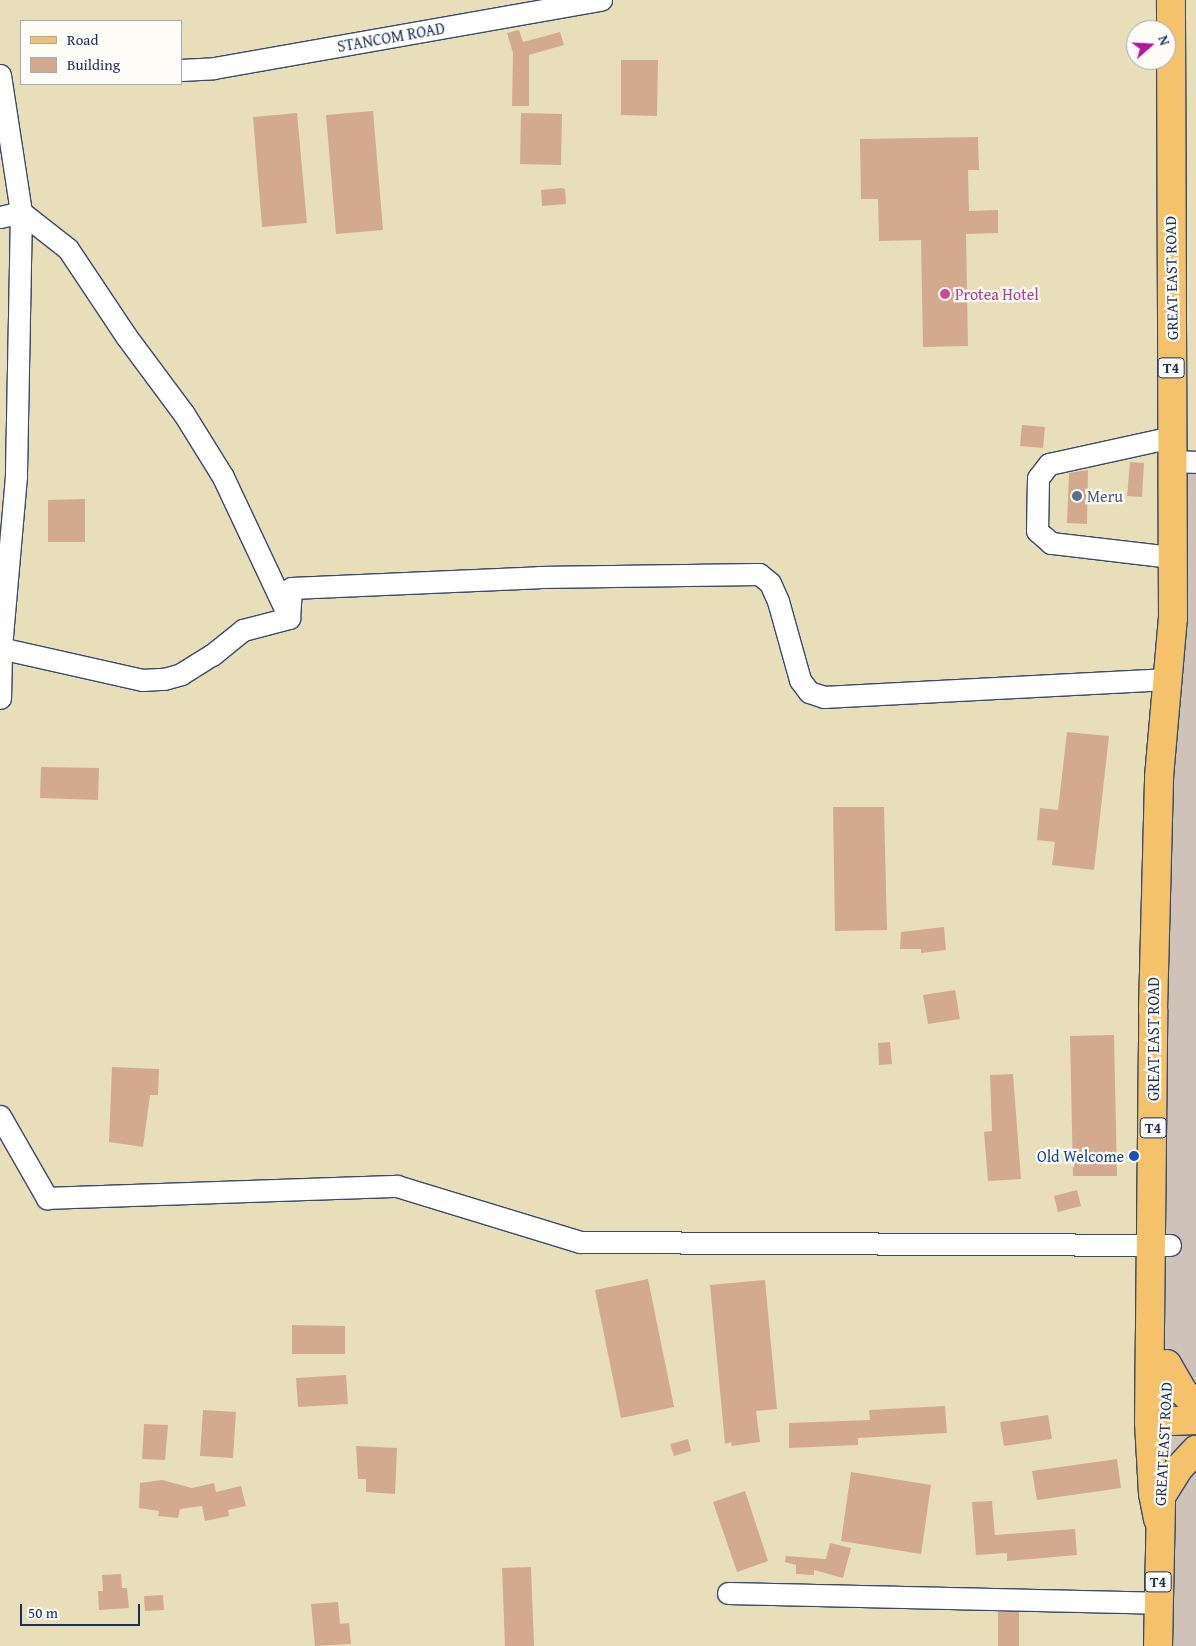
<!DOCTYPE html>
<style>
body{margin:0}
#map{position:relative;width:1196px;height:1646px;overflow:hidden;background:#e8deba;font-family:"Gentium Book Plus",serif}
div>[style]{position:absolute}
.industrial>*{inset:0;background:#cec2b9}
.building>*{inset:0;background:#d4aa8f}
.roads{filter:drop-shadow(1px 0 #3a496c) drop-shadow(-1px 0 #3a496c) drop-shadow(0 1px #3a496c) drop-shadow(0 -1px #3a496c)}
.minor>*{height:21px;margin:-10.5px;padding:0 10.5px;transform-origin:10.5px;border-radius:10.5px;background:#fff}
.major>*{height:28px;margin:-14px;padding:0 14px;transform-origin:14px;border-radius:14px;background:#f3c26a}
.highway>*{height:28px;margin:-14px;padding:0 14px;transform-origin:14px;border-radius:14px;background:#f3c26a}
.dots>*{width:14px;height:14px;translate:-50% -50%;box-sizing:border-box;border:2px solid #fdfcf7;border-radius:50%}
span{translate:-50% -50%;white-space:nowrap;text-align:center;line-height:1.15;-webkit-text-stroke:4.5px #fdfcf7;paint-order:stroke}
.shield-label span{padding:1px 4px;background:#fdfcf7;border:1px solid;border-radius:4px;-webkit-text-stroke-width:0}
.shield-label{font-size:15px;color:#1b2f5e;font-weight:700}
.street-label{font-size:16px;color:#1b2f5e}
.hotel-label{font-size:16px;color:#b23c85}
.left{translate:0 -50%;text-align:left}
.service-label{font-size:16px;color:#4e5e75}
.transit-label{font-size:16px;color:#164399}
.right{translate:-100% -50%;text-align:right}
.legend{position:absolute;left:20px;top:20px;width:162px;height:65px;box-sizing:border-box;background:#fdfcf7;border:1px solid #a3aaba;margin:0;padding:6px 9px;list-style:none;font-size:15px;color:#1b2f5e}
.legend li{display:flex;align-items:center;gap:10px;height:25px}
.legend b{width:25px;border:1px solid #a3aaba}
.north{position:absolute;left:1126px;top:20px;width:50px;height:50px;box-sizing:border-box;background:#fdfcf7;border:1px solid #a3aaba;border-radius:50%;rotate:71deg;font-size:14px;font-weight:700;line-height:20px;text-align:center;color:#1b2f5e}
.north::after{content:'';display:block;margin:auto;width:18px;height:22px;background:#b5179e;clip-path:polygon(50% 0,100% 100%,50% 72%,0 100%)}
.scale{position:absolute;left:20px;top:1604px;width:120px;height:22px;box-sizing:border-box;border:2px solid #1b2f5e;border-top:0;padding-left:6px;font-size:15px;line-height:18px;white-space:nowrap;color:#1b2f5e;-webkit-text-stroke:4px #fdfcf7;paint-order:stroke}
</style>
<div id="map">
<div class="industrial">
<i style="clip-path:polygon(1196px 457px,1196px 1646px,1162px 1646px,1173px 461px)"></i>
</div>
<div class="building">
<i style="clip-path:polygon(519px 30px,523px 42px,560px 32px,564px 45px,529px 55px,529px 106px,512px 106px,513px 53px,507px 33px)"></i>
<i style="clip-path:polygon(621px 60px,658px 60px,657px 116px,621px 115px)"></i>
<i style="clip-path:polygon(373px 111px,383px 230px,336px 234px,326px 115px)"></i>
<i style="clip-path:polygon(297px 113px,307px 223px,262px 227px,253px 117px)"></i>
<i style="clip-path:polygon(521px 113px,562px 114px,561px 165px,520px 164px)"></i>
<i style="clip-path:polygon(978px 137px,979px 170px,968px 170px,969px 211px,998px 210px,998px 233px,966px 234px,968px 346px,923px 347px,921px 240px,879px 241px,878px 199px,861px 199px,860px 139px)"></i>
<i style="clip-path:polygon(562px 188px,565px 189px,566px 204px,542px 206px,541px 190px)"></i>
<i style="clip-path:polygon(1022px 425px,1045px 427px,1043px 448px,1020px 446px)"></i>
<i style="clip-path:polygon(1130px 462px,1144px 463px,1142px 497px,1127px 496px)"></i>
<i style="clip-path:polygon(1088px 470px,1087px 524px,1067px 523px,1069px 473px)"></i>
<i style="clip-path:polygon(85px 499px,85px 542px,48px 542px,48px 500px)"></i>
<i style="clip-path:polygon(1067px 732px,1109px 736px,1094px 870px,1052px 865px,1055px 842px,1037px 840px,1040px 808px,1058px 810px)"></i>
<i style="clip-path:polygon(41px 767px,99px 768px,98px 800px,40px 798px)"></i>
<i style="clip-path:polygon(833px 807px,884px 807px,887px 930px,835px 931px)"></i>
<i style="clip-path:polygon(944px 927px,946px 950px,921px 953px,921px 949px,900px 949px,901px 932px)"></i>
<i style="clip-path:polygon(955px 990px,960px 1019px,928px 1024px,923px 995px)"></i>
<i style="clip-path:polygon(1114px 1035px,1117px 1176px,1073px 1176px,1070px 1036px)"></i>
<i style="clip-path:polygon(890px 1042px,892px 1064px,879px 1065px,878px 1043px)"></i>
<i style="clip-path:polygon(112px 1067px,159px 1069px,158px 1095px,150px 1095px,143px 1147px,109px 1142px)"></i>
<i style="clip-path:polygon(1013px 1074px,1021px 1179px,988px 1181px,984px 1132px,992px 1131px,990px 1075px)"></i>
<i style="clip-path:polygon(1077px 1190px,1081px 1206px,1058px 1212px,1054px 1196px)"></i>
<i style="clip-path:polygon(648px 1279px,674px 1407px,621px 1418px,595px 1290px)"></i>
<i style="clip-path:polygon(765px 1280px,777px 1409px,756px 1411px,760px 1442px,732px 1446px,731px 1442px,725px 1444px,710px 1285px)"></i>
<i style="clip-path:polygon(292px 1325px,345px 1326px,345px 1354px,292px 1354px)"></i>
<i style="clip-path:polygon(346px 1375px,348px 1404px,298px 1407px,296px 1378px)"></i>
<i style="clip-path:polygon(945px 1406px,947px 1433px,858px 1438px,858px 1445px,789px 1448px,789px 1423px,870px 1420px,869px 1410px)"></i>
<i style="clip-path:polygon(203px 1410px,236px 1412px,233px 1458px,200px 1456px)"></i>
<i style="clip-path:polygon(1048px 1415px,1052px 1439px,1004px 1446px,1000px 1422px)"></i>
<i style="clip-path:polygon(144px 1424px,168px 1425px,165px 1460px,142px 1459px)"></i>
<i style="clip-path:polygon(688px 1439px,691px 1451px,674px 1456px,670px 1444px)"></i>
<i style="clip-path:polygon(356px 1446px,397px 1448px,395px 1494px,366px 1492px,366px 1479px,358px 1479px)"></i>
<i style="clip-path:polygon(1117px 1459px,1121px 1488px,1037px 1500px,1032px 1471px)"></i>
<i style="clip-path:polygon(851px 1472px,931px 1485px,921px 1554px,841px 1541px)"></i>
<i style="clip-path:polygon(162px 1480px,192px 1488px,214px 1483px,216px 1492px,241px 1486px,246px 1506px,228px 1510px,229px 1516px,205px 1521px,202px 1506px,180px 1509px,178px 1518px,158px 1516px,159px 1511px,139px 1508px,140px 1483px)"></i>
<i style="clip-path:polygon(745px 1491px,768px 1561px,737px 1572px,713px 1502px)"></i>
<i style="clip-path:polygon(992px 1501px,995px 1535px,1075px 1529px,1077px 1555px,1007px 1561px,1007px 1553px,976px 1555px,972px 1502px)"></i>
<i style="clip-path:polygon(830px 1543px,851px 1548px,843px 1578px,814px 1570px,814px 1575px,796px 1574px,796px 1565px,785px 1562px,786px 1556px,826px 1559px)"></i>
<i style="clip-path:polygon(531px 1567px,534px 1646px,505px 1646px,502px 1568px)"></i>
<i style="clip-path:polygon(121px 1574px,122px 1588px,127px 1588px,129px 1608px,99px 1610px,98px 1591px,103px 1591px,102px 1575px)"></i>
<i style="clip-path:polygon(163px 1595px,164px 1610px,145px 1611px,144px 1596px)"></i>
<i style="clip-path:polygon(338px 1602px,340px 1624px,349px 1623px,351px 1644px,315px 1646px,311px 1604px)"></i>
<i style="clip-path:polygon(998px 1612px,1019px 1612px,1019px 1646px,998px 1646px)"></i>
</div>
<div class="roads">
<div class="minor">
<i style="left:181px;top:70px;width:33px;rotate:-3deg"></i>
<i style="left:214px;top:68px;width:393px;rotate:-10deg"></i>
<i style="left:0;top:75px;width:139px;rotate:81.3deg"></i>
<i style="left:21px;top:212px;width:264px;rotate:91.1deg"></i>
<i style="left:16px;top:476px;width:173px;rotate:95deg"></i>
<i style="left:1px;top:648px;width:50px;rotate:91.1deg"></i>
<i style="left:0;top:217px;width:22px;rotate:-13deg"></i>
<i style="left:21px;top:212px;width:60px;rotate:38.2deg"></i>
<i style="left:68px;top:249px;width:105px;rotate:56.3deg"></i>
<i style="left:126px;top:336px;width:97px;rotate:53.4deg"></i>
<i style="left:184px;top:414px;width:74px;rotate:58.2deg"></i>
<i style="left:223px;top:477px;width:150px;rotate:64.8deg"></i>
<i style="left:1173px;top:461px;width:23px;rotate:2deg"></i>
<i style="left:1171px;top:557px;width:121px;rotate:-173.3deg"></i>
<i style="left:1051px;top:543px;width:18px;rotate:-139deg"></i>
<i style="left:1037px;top:531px;width:53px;rotate:-88.9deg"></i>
<i style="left:1038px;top:478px;width:18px;rotate:-52deg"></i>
<i style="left:1049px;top:464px;width:126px;rotate:-12.4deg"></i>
<i style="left:289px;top:618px;width:30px;rotate:-86deg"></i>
<i style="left:291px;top:588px;width:248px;rotate:-2.5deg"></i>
<i style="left:539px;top:577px;width:220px;rotate:-0.8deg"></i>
<i style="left:759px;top:574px;width:14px;rotate:39deg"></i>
<i style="left:770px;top:583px;width:20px;rotate:66deg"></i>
<i style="left:778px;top:601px;width:82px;rotate:74.4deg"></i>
<i style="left:800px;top:680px;width:15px;rotate:53deg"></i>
<i style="left:809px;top:692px;width:16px;rotate:18deg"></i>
<i style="left:824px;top:697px;width:344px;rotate:-3deg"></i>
<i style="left:0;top:648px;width:146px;rotate:12.7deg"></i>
<i style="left:142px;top:680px;width:22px;rotate:-3deg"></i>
<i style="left:164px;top:679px;width:18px;rotate:-16deg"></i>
<i style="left:181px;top:674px;width:36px;rotate:-32deg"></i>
<i style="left:212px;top:655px;width:40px;rotate:-39deg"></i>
<i style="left:243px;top:630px;width:48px;rotate:-14.6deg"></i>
<i style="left:0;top:1116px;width:95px;rotate:60.2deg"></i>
<i style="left:47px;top:1198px;width:350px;rotate:-2deg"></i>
<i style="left:397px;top:1186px;width:191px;rotate:17deg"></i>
<i style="left:580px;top:1242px;width:590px;rotate:0.29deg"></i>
<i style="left:728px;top:1593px;width:430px;rotate:1.3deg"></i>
</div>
<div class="major">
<i style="left:1149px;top:1422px;width:47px;rotate:-2.4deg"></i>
</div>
<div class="highway">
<i style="left:1167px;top:1364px;width:32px;rotate:60deg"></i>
<i style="left:1183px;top:1392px;width:18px;rotate:43deg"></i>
<i style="left:1162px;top:1495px;width:32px;rotate:-58deg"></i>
<i style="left:1179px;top:1468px;width:25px;rotate:-47deg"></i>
<i style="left:1158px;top:1519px;width:25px;rotate:-101deg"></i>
<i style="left:1153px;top:1494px;width:72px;rotate:-93.2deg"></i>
<i style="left:1149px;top:1422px;width:412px;rotate:-89.4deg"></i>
<i style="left:1153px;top:1010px;width:233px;rotate:-88.5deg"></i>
<i style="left:1159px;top:777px;width:160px;rotate:-85deg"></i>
<i style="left:1173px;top:618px;width:618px;rotate:-90.19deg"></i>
<i style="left:1158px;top:1646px;width:144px;rotate:-88.8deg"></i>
</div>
</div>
<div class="dots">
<i style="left:945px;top:294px;background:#d1479c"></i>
<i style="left:1077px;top:496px;background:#5c6f8a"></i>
<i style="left:1134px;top:1156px;background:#1a4fb4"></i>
</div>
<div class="shield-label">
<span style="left:1171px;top:368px">T4</span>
<span style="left:1153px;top:1128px">T4</span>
<span style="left:1158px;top:1582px">T4</span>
</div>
<div class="street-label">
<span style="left:391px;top:37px;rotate:-10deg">STANCOM ROAD</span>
<span style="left:1171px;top:278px;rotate:-91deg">GREAT EAST ROAD</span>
<span style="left:1153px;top:1039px;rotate:-90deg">GREAT EAST ROAD</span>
<span style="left:1163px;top:1444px;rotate:-87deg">GREAT EAST ROAD</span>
</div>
<div class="hotel-label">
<span class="left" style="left:955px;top:294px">Protea Hotel</span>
</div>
<div class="service-label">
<span class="left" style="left:1087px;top:496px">Meru</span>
</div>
<div class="transit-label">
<span class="right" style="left:1124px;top:1156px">Old Welcome</span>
</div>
<ul class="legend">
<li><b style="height:6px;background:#f3c26a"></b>Road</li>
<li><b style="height:14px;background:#d4aa8f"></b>Building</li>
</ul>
<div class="north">N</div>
<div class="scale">50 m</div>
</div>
